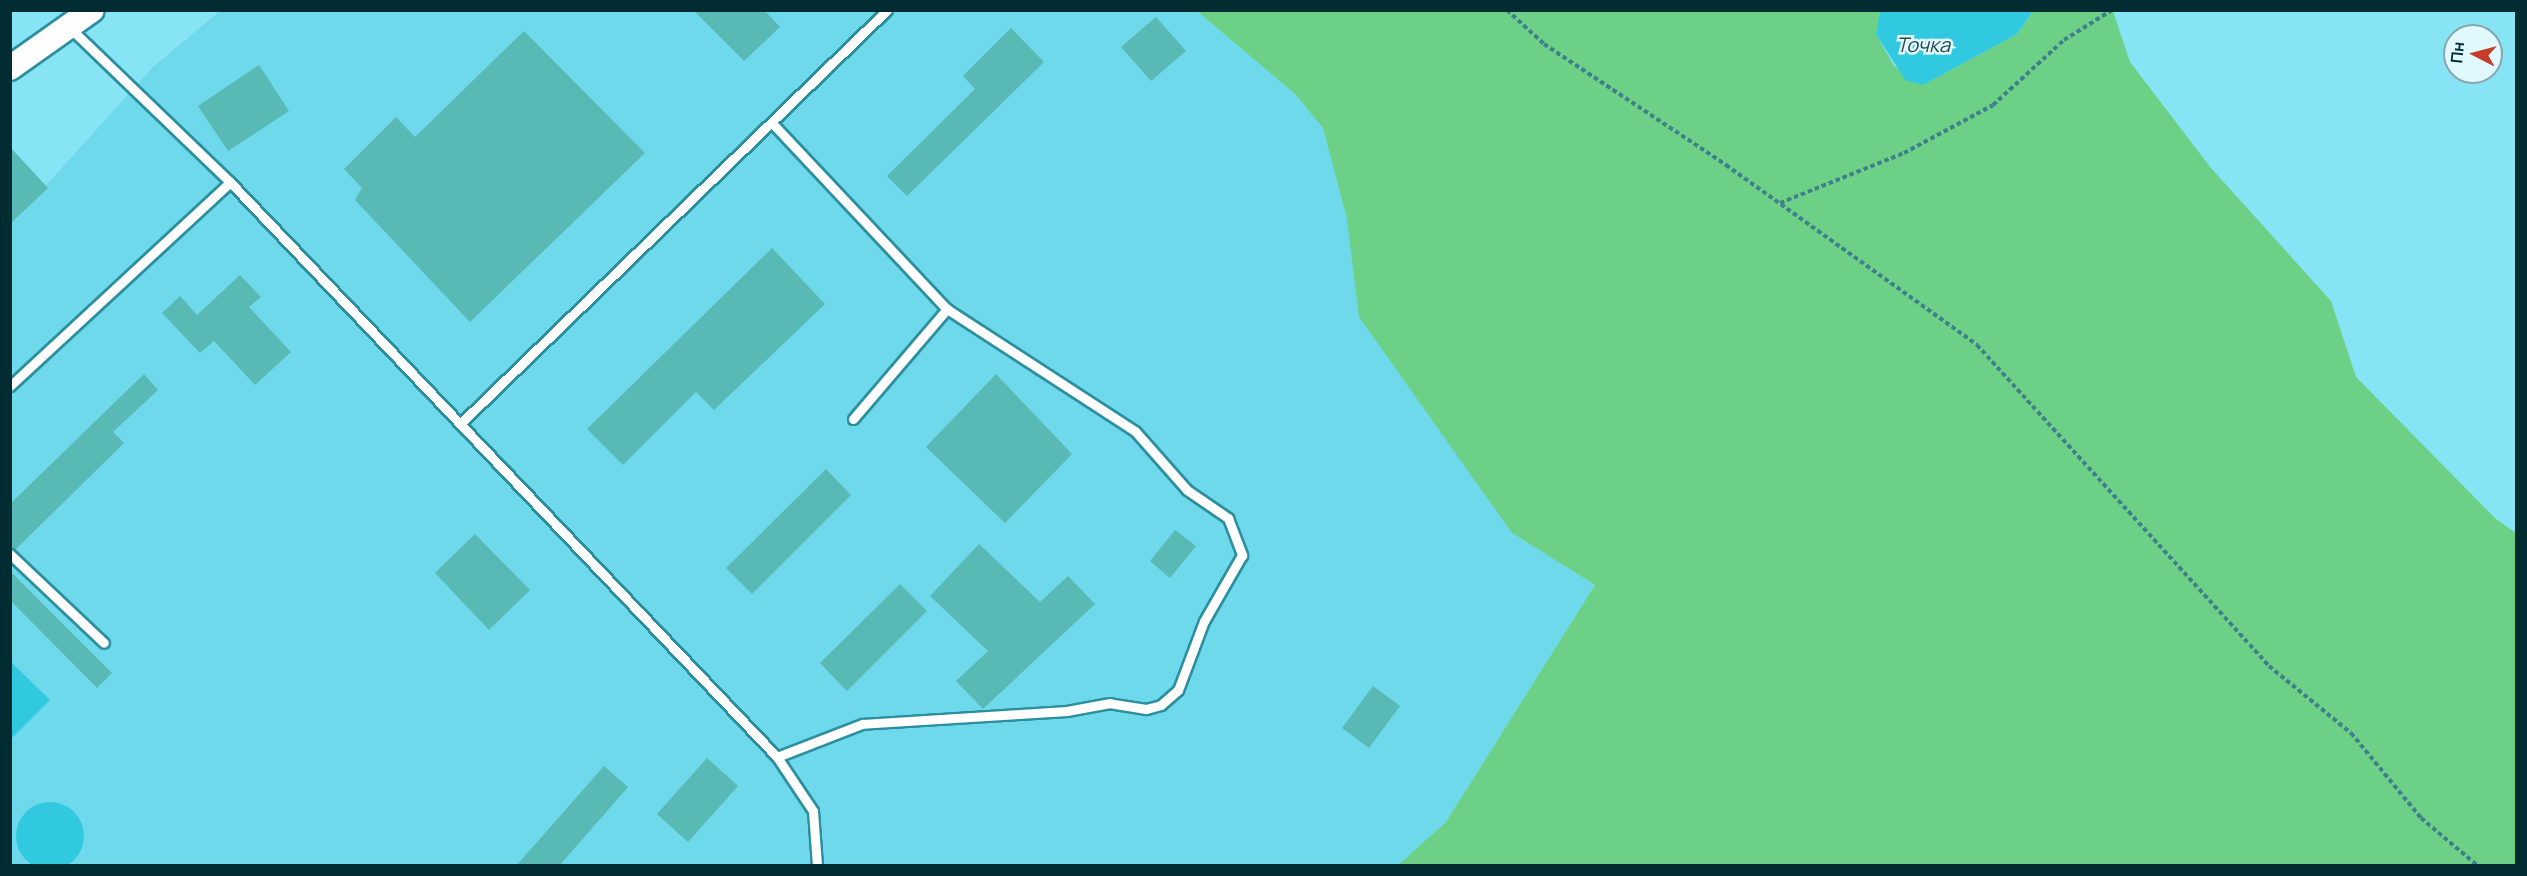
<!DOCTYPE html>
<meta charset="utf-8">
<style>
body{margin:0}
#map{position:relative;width:2527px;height:876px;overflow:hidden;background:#87e4f5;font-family:Manrope,sans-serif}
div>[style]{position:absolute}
.built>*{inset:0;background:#6ed9eb}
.green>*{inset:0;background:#6cd186}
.water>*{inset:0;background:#31c9e0}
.round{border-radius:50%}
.building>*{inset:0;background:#59b9b4}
.path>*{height:4px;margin-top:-2px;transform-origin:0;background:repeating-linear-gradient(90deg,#3f808c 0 4.5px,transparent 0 7.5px)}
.roads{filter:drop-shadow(2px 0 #2b8f9f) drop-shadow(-2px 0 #2b8f9f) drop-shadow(0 2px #2b8f9f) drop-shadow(0 -2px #2b8f9f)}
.service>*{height:9px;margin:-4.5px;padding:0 4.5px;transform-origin:4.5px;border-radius:4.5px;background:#fff}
.tertiary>*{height:24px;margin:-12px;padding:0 12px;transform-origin:12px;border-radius:12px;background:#fff}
span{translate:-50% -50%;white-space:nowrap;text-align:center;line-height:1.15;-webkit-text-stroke:5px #e0f9fe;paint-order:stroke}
.water-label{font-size:20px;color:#2a484d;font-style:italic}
.frame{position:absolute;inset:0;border:12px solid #012c32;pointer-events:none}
.north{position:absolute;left:2443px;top:24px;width:60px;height:60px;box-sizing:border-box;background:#e0f9fe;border:2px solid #87a7ac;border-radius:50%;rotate:276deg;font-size:16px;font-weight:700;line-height:24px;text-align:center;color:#012c32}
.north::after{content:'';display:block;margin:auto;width:21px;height:27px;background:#c73b2a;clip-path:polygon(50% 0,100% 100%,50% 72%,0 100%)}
</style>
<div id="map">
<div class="built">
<i style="clip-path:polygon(220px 11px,1197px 11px,1295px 94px,1323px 128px,1347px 219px,1512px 533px,1595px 585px,1446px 822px,1398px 865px,11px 866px,11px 224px,153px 67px)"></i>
</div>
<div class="green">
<i style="clip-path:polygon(1197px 11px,1880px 11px,1876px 34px,1894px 66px,1923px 85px,2017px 34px,2033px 11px,2113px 11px,2130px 62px,2211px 168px,2331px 301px,2356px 377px,2496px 519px,2516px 533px,2516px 865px,1398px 865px,1446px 822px,1595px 585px,1512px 533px,1359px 317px,1347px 219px,1323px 128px,1295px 94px)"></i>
</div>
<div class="water">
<i style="clip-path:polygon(1880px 11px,1880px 10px,2033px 11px,2017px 34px,1923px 85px,1905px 80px,1876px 34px)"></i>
<i style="clip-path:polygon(10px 661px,50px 700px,11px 739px,10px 739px)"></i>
<i class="round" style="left:16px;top:802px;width:68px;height:68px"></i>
</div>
<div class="building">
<i style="clip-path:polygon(693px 10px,764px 10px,780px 27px,744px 61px)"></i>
<i style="clip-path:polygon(1156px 17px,1186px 51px,1151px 81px,1121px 47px)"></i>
<i style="clip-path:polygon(1011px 28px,1044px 62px,907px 196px,887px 176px,975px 89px,963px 76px)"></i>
<i style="clip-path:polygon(524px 31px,645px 153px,470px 322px,355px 200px,362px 188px,344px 169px,396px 117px,415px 137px)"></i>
<i style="clip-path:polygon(259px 65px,289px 111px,228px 151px,198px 106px)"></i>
<i style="clip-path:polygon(10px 147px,48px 188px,10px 224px)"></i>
<i style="clip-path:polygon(772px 248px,825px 304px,714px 410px,696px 392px,623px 465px,587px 429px)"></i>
<i style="clip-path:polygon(240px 275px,261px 297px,249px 307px,291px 352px,255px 385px,214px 341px,200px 353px,162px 313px,180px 296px,197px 315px)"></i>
<i style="clip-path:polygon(144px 374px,158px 390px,113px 432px,124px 443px,15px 550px,10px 547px,10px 504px)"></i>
<i style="clip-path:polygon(996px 374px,1072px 454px,1005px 523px,926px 447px)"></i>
<i style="clip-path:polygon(826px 469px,851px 495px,752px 594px,726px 568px)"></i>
<i style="clip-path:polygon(1175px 530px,1196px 546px,1170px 578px,1150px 561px)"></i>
<i style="clip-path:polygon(475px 534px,530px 590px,489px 630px,435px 573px)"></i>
<i style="clip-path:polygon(979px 544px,1040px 602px,1068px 576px,1095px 604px,983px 709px,956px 681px,988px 651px,930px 596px)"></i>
<i style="clip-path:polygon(10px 571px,112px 673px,97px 688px,10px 600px)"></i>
<i style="clip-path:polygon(900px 584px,927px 611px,847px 691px,820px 663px)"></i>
<i style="clip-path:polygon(1373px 686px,1400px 706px,1369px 748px,1342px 728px)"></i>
<i style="clip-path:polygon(707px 758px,738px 786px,688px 842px,657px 814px)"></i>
<i style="clip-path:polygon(604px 766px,628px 787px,559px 866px,516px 866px)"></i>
</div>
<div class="path">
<i style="left:1507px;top:10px;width:50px;rotate:42.6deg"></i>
<i style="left:1544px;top:44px;width:219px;rotate:33.6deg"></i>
<i style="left:1726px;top:165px;width:309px;rotate:35.6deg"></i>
<i style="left:1977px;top:345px;width:434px;rotate:47.7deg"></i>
<i style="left:2269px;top:666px;width:106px;rotate:39.3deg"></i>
<i style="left:2351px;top:733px;width:110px;rotate:50.5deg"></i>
<i style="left:2421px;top:818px;width:75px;rotate:40.1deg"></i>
<i style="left:1780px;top:203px;width:134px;rotate:-22deg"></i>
<i style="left:1904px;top:153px;width:101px;rotate:-28.3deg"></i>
<i style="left:1993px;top:105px;width:96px;rotate:-42.5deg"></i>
<i style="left:2064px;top:40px;width:57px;rotate:-32deg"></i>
</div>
<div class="roads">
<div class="service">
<i style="left:70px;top:28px;width:222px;rotate:43.9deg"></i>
<i style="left:230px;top:182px;width:794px;rotate:46.43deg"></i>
<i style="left:777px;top:757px;width:65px;rotate:56.3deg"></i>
<i style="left:813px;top:811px;width:55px;rotate:85.8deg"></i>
<i style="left:773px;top:124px;width:254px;rotate:46.8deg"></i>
<i style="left:947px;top:309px;width:224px;rotate:33deg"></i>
<i style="left:1135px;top:431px;width:79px;rotate:48.6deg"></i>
<i style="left:1187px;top:490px;width:50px;rotate:34.3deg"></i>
<i style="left:1228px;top:518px;width:40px;rotate:69deg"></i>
<i style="left:1242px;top:555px;width:76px;rotate:119.9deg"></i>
<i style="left:1204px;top:621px;width:74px;rotate:110.6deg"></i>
<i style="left:1178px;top:690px;width:23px;rotate:139deg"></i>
<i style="left:1161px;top:705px;width:16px;rotate:165deg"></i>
<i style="left:1146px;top:709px;width:36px;rotate:-171deg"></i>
<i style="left:1110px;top:703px;width:44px;rotate:169.5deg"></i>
<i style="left:1067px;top:711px;width:205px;rotate:176.4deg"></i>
<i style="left:862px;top:724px;width:91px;rotate:158.8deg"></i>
<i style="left:10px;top:386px;width:300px;rotate:-42.8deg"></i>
<i style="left:853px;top:419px;width:145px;rotate:-49.5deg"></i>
<i style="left:461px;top:423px;width:593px;rotate:-44.11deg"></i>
<i style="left:10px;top:554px;width:129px;rotate:43.4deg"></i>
</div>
<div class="tertiary">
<i style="left:10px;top:68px;width:100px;rotate:-35.3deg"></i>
</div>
</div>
<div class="water-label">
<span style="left:1923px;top:44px">Точка</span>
</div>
<div class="frame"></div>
<div class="north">Пн</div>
</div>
